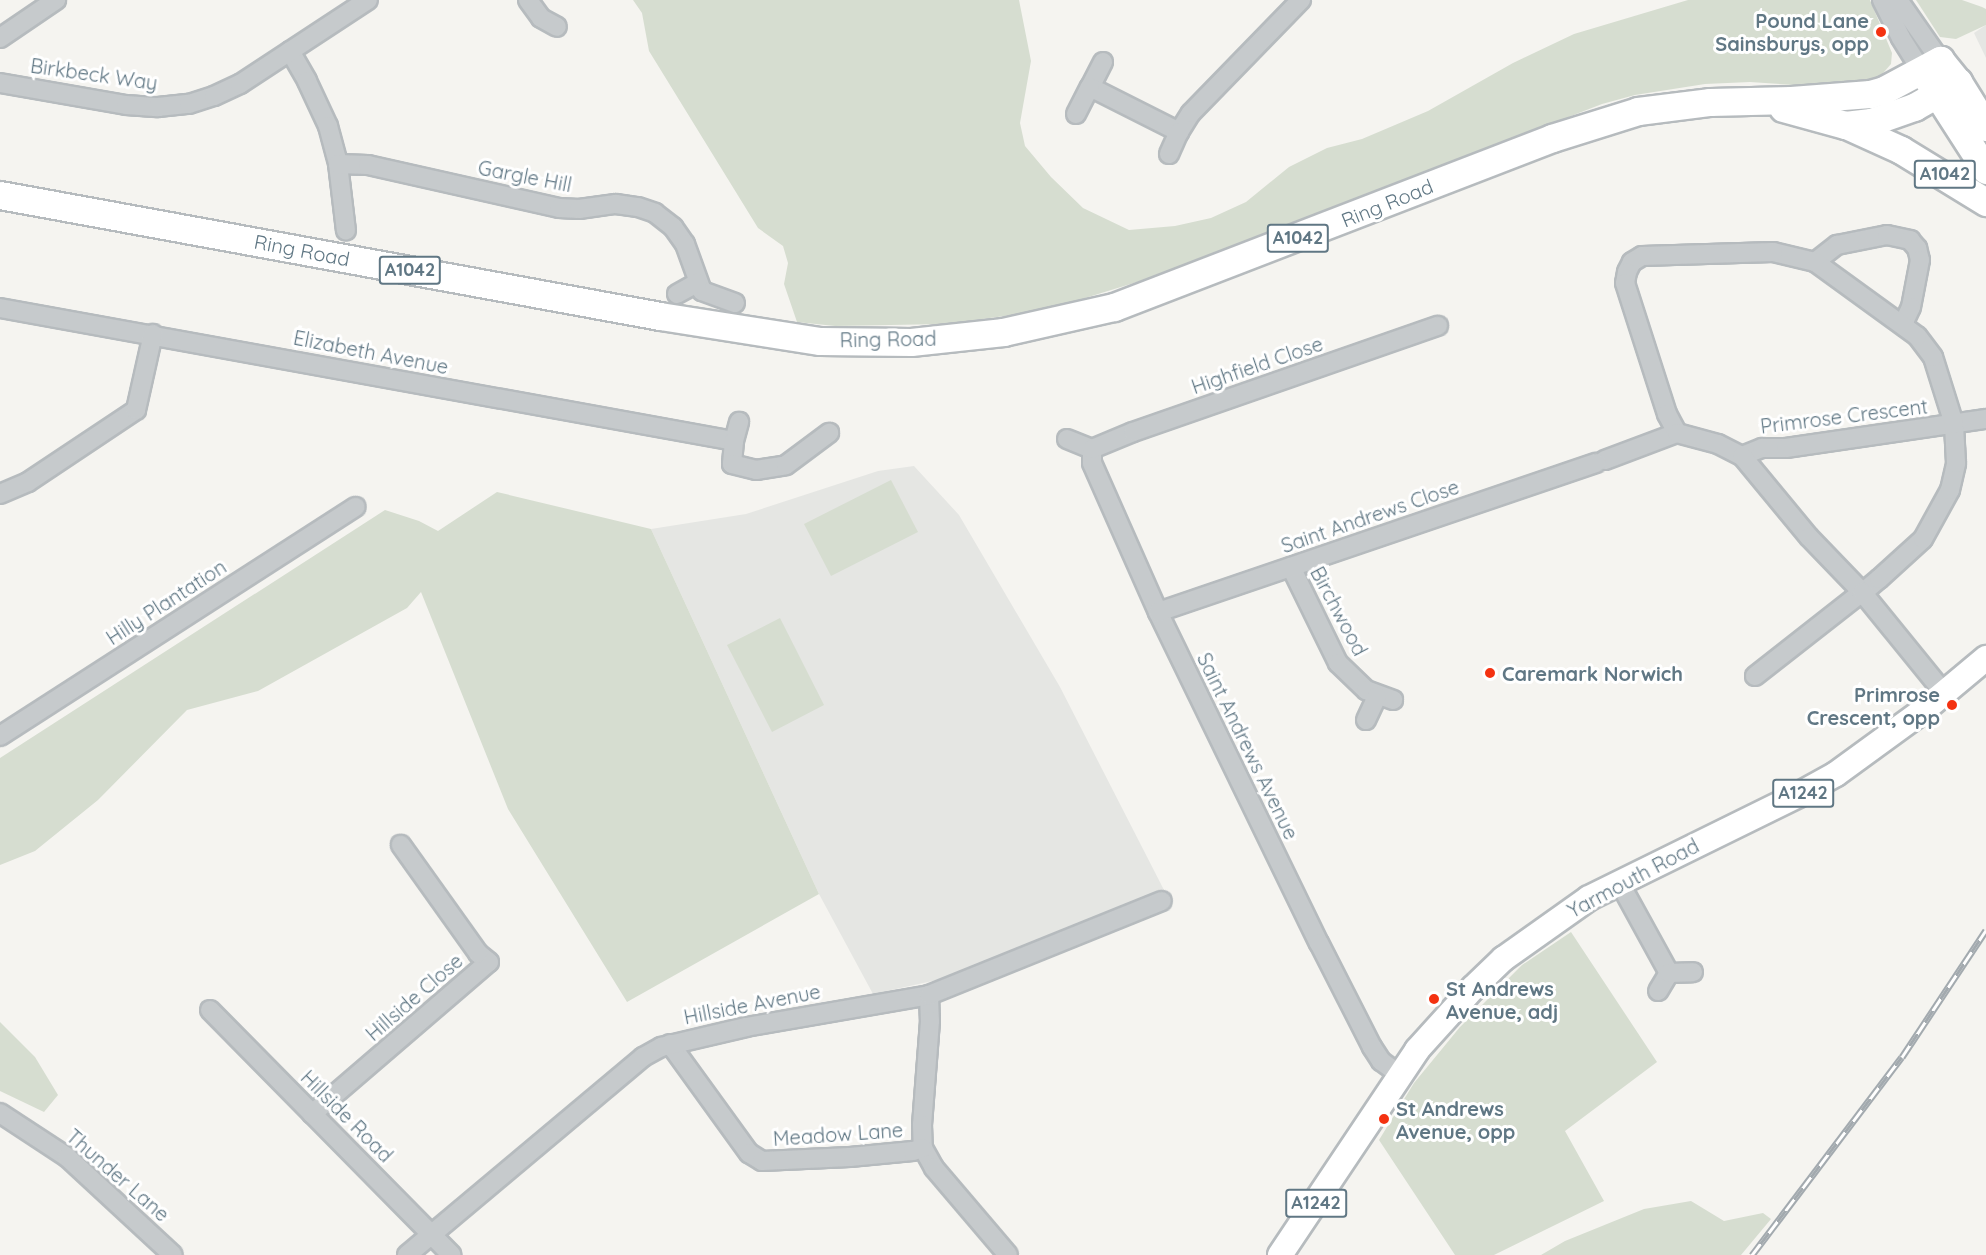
<!DOCTYPE html>
<style>
body{margin:0}
#map{position:relative;width:1986px;height:1255px;overflow:hidden;background:#f5f4f0;font-family:Quicksand,sans-serif}
div>[style]{position:absolute}
.built>*{inset:0;background:#e5e6e3}
.green>*{inset:0;background:#d6ddd0}
.roads{filter:drop-shadow(2px 0 #b6bbbe) drop-shadow(-2px 0 #b6bbbe) drop-shadow(0 2px #b6bbbe) drop-shadow(0 -2px #b6bbbe)}
.minor>*{height:18px;margin:-9px;padding:0 9px;transform-origin:9px;border-radius:9px;background:#c6cacc}
.major>*{height:24px;margin:-12px;padding:0 12px;transform-origin:12px;border-radius:12px;background:#fff}
.highway>*{height:27px;margin:-13.5px;padding:0 13.5px;transform-origin:13.5px;border-radius:13.5px;background:#fff}
.rail>*{height:7px;margin-top:-3.5px;transform-origin:0;background:repeating-linear-gradient(90deg,#fff 0 14px,#a3aaaf 0 28px);box-sizing:border-box;border-block:2px solid #a3aaaf}
.dots>*{width:16px;height:16px;translate:-50% -50%;box-sizing:border-box;border:3px solid #fff;border-radius:50%}
span{translate:-50% -50%;white-space:nowrap;text-align:center;line-height:1.15;-webkit-text-stroke:6px #fff;paint-order:stroke}
.shield-label span{padding:2px 4px;background:#fff;border:2px solid;border-radius:4px;-webkit-text-stroke-width:0}
.shield-label{font-size:18px;color:#607784;font-weight:700}
.poi-label{font-size:20px;color:#607784;font-weight:700}
.right{translate:-100% -50%;text-align:right}
.left{translate:0 -50%;text-align:left}
.street-label{font-size:20px;color:#607784}
</style>
<div id="map">
<div class="built">
<i style="clip-path:polygon(1986px 25px,1986px 58px,1974px 33px)"></i>
<i style="clip-path:polygon(914px 466px,959px 515px,1060px 687px,1164px 890px,937px 980px,873px 994px,819px 894px,651px 529px,746px 514px,878px 471px)"></i>
</div>
<div class="green">
<i style="clip-path:polygon(633px 0,1019px 0,1031px 61px,1020px 123px,1025px 146px,1051px 177px,1083px 208px,1129px 230px,1175px 226px,1211px 218px,1246px 202px,1289px 167px,1327px 148px,1362px 139px,1428px 111px,1513px 63px,1574px 34px,1688px 0,1870px 0,1892px 53px,1891px 64px,1877px 80px,1824px 87px,1750px 82px,1705px 84px,1635px 95px,1602px 104px,1163px 274px,1043px 311px,945px 324px,835px 326px,797px 322px,784px 284px,788px 263px,783px 246px,758px 228px,649px 51px,642px 13px)"></i>
<i style="clip-path:polygon(1916px 0,1962px 0,1982px 7px,1986px 9px,1986px 25px,1956px 39px,1940px 37px)"></i>
<i style="clip-path:polygon(891px 480px,918px 532px,831px 576px,804px 524px)"></i>
<i style="clip-path:polygon(497px 492px,651px 529px,819px 894px,627px 1002px,508px 809px,421px 592px,407px 608px,258px 691px,187px 710px,98px 800px,35px 851px,0 865px,0 758px,385px 510px,419px 521px,438px 531px)"></i>
<i style="clip-path:polygon(780px 618px,824px 705px,772px 732px,727px 645px)"></i>
<i style="clip-path:polygon(1571px 932px,1657px 1062px,1565px 1131px,1604px 1201px,1494px 1255px,1455px 1255px,1379px 1140px,1414px 1083px,1460px 1027px,1522px 965px)"></i>
<i style="clip-path:polygon(0 1022px,35px 1057px,58px 1095px,44px 1112px,0 1091px)"></i>
<i style="clip-path:polygon(1691px 1201px,1724px 1221px,1763px 1213px,1771px 1219px,1741px 1255px,1541px 1255px,1565px 1241px,1644px 1209px)"></i>
</div>
<div class="roads">
<div class="minor">
<i style="left:528px;top:0;width:22px;rotate:54deg"></i>
<i style="left:541px;top:18px;width:18px;rotate:29deg"></i>
<i style="left:1882px;top:0;width:42px;rotate:63.4deg"></i>
<i style="left:1901px;top:38px;width:39px;rotate:58deg"></i>
<i style="left:1898px;top:0;width:73px;rotate:55deg"></i>
<i style="left:0;top:38px;width:68px;rotate:-34.2deg"></i>
<i style="left:290px;top:51px;width:34px;rotate:60deg"></i>
<i style="left:307px;top:81px;width:50px;rotate:65deg"></i>
<i style="left:328px;top:126px;width:39px;rotate:75deg"></i>
<i style="left:338px;top:164px;width:67px;rotate:83.2deg"></i>
<i style="left:1103px;top:62px;width:28px;rotate:117deg"></i>
<i style="left:1090px;top:87px;width:100px;rotate:26.8deg"></i>
<i style="left:1179px;top:132px;width:22px;rotate:-58deg"></i>
<i style="left:1191px;top:113px;width:158px;rotate:-45.8deg"></i>
<i style="left:0;top:83px;width:128px;rotate:9.9deg"></i>
<i style="left:126px;top:105px;width:32px;rotate:4deg"></i>
<i style="left:158px;top:107px;width:31px;rotate:-6deg"></i>
<i style="left:189px;top:104px;width:26px;rotate:-18deg"></i>
<i style="left:214px;top:96px;width:29px;rotate:-25deg"></i>
<i style="left:240px;top:84px;width:153px;rotate:-33.3deg"></i>
<i style="left:1076px;top:114px;width:30px;rotate:-63deg"></i>
<i style="left:1169px;top:154px;width:24px;rotate:-66deg"></i>
<i style="left:338px;top:164px;width:30px;rotate:2deg"></i>
<i style="left:368px;top:165px;width:196px;rotate:12.7deg"></i>
<i style="left:559px;top:208px;width:20px;rotate:3deg"></i>
<i style="left:579px;top:209px;width:37px;rotate:-8deg"></i>
<i style="left:616px;top:204px;width:22px;rotate:8deg"></i>
<i style="left:638px;top:207px;width:18px;rotate:19deg"></i>
<i style="left:655px;top:213px;width:23px;rotate:38deg"></i>
<i style="left:673px;top:227px;width:21px;rotate:55deg"></i>
<i style="left:685px;top:244px;width:50px;rotate:70.1deg"></i>
<i style="left:702px;top:291px;width:35px;rotate:20deg"></i>
<i style="left:1815px;top:262px;width:28px;rotate:-38deg"></i>
<i style="left:1837px;top:245px;width:51px;rotate:-11.3deg"></i>
<i style="left:1887px;top:235px;width:24px;rotate:12deg"></i>
<i style="left:1910px;top:240px;width:11px;rotate:49deg"></i>
<i style="left:1917px;top:248px;width:12px;rotate:76deg"></i>
<i style="left:1920px;top:260px;width:48px;rotate:100.8deg"></i>
<i style="left:1911px;top:307px;width:19px;rotate:115deg"></i>
<i style="left:677px;top:294px;width:23px;rotate:-29deg"></i>
<i style="left:0;top:308px;width:746px;rotate:10.27deg"></i>
<i style="left:734px;top:441px;width:20px;rotate:-75deg"></i>
<i style="left:1067px;top:439px;width:27px;rotate:22deg"></i>
<i style="left:1092px;top:449px;width:14px;rotate:90deg"></i>
<i style="left:1092px;top:463px;width:163px;rotate:66.1deg"></i>
<i style="left:1158px;top:612px;width:368px;rotate:64.1deg"></i>
<i style="left:1319px;top:943px;width:117px;rotate:63deg"></i>
<i style="left:1372px;top:1047px;width:17px;rotate:57deg"></i>
<i style="left:1381px;top:1061px;width:22px;rotate:36deg"></i>
<i style="left:734px;top:441px;width:23px;rotate:95deg"></i>
<i style="left:732px;top:464px;width:25px;rotate:14deg"></i>
<i style="left:756px;top:470px;width:30px;rotate:-9deg"></i>
<i style="left:786px;top:465px;width:54px;rotate:-36.7deg"></i>
<i style="left:1092px;top:449px;width:44px;rotate:-22.5deg"></i>
<i style="left:1133px;top:432px;width:323px;rotate:-19.2deg"></i>
<i style="left:1742px;top:456px;width:22px;rotate:-22deg"></i>
<i style="left:1762px;top:448px;width:24px"></i>
<i style="left:1786px;top:448px;width:202px;rotate:-8.3deg"></i>
<i style="left:1605px;top:460px;width:77px;rotate:-20.6deg"></i>
<i style="left:0;top:494px;width:30px;rotate:-23deg"></i>
<i style="left:28px;top:482px;width:130px;rotate:-33.7deg"></i>
<i style="left:136px;top:410px;width:78px;rotate:-77.4deg"></i>
<i style="left:1291px;top:567px;width:107px;rotate:63.9deg"></i>
<i style="left:1338px;top:663px;width:39px;rotate:44deg"></i>
<i style="left:1366px;top:690px;width:29px;rotate:20deg"></i>
<i style="left:1158px;top:612px;width:463px;rotate:-18.8deg"></i>
<i style="left:1755px;top:676px;width:136px;rotate:-38.1deg"></i>
<i style="left:1862px;top:592px;width:6px;rotate:-31deg"></i>
<i style="left:1867px;top:589px;width:16px;rotate:-40deg"></i>
<i style="left:1879px;top:579px;width:59px;rotate:-42.3deg"></i>
<i style="left:1923px;top:539px;width:56px;rotate:-61.1deg"></i>
<i style="left:1950px;top:490px;width:28px;rotate:-77deg"></i>
<i style="left:1956px;top:463px;width:39px;rotate:-93deg"></i>
<i style="left:1954px;top:424px;width:70px;rotate:-107.4deg"></i>
<i style="left:1933px;top:357px;width:26px;rotate:-127deg"></i>
<i style="left:1917px;top:336px;width:126px;rotate:-144deg"></i>
<i style="left:1815px;top:262px;width:43px;rotate:-166.6deg"></i>
<i style="left:1773px;top:252px;width:131px;rotate:178.3deg"></i>
<i style="left:1642px;top:256px;width:12px;rotate:149deg"></i>
<i style="left:1632px;top:262px;width:11px;rotate:117deg"></i>
<i style="left:1627px;top:272px;width:11px;rotate:100deg"></i>
<i style="left:1625px;top:283px;width:138px;rotate:72.2deg"></i>
<i style="left:1667px;top:414px;width:21px;rotate:62deg"></i>
<i style="left:1677px;top:433px;width:42px;rotate:15deg"></i>
<i style="left:1718px;top:444px;width:27px;rotate:27deg"></i>
<i style="left:1742px;top:456px;width:105px;rotate:50.4deg"></i>
<i style="left:1809px;top:537px;width:76px;rotate:46.1deg"></i>
<i style="left:1862px;top:592px;width:132px;rotate:50.9deg"></i>
<i style="left:1366px;top:720px;width:26px;rotate:-65deg"></i>
<i style="left:0;top:736px;width:423px;rotate:-32.8deg"></i>
<i style="left:1619px;top:882px;width:104px;rotate:61.2deg"></i>
<i style="left:1669px;top:973px;width:21px;rotate:121deg"></i>
<i style="left:1669px;top:973px;width:24px;rotate:-2deg"></i>
<i style="left:929px;top:995px;width:26px;rotate:88deg"></i>
<i style="left:930px;top:1021px;width:104px;rotate:94.4deg"></i>
<i style="left:922px;top:1125px;width:23px;rotate:88deg"></i>
<i style="left:923px;top:1148px;width:23px;rotate:61deg"></i>
<i style="left:934px;top:1168px;width:114px;rotate:49.6deg"></i>
<i style="left:210px;top:1010px;width:344px;rotate:45.4deg"></i>
<i style="left:670px;top:1044px;width:135px;rotate:54.1deg"></i>
<i style="left:749px;top:1153px;width:15px;rotate:32deg"></i>
<i style="left:762px;top:1161px;width:88px;rotate:-2.6deg"></i>
<i style="left:850px;top:1157px;width:63px;rotate:-5.4deg"></i>
<i style="left:913px;top:1151px;width:10px;rotate:-17deg"></i>
<i style="left:0;top:1113px;width:80px;rotate:33.3deg"></i>
<i style="left:67px;top:1157px;width:144px;rotate:42.8deg"></i>
<i style="left:312px;top:1114px;width:233px;rotate:-40.7deg"></i>
<i style="left:489px;top:962px;width:14px;rotate:-141deg"></i>
<i style="left:478px;top:953px;width:133px;rotate:-125.5deg"></i>
<i style="left:407px;top:1255px;width:308px;rotate:-40deg"></i>
<i style="left:643px;top:1057px;width:21px;rotate:-29deg"></i>
<i style="left:661px;top:1047px;width:87px;rotate:-13.2deg"></i>
<i style="left:746px;top:1027px;width:186px;rotate:-9.9deg"></i>
<i style="left:929px;top:995px;width:251px;rotate:-22deg"></i>
</div>
<div class="major">
<i style="left:1280px;top:1255px;width:247px;rotate:-56.2deg"></i>
<i style="left:1417px;top:1050px;width:84px;rotate:-47.9deg"></i>
<i style="left:1473px;top:988px;width:42px;rotate:-44deg"></i>
<i style="left:1503px;top:959px;width:105px;rotate:-35.3deg"></i>
<i style="left:1589px;top:898px;width:233px;rotate:-26.2deg"></i>
<i style="left:1798px;top:795px;width:43px;rotate:-28.9deg"></i>
<i style="left:1836px;top:774px;width:110px;rotate:-36.1deg"></i>
<i style="left:1925px;top:709px;width:80px;rotate:-39.9deg"></i>
</div>
<div class="highway">
<i style="left:1928px;top:80px;width:107px;rotate:57.2deg"></i>
<i style="left:1783px;top:108px;width:64px;rotate:15.3deg"></i>
<i style="left:1845px;top:125px;width:26px;rotate:-7deg"></i>
<i style="left:1871px;top:122px;width:46px;rotate:-19.2deg"></i>
<i style="left:1914px;top:107px;width:51px;rotate:-29.6deg"></i>
<i style="left:1846px;top:125px;width:60px;rotate:24.4deg"></i>
<i style="left:1901px;top:150px;width:100px;rotate:31.5deg"></i>
<i style="left:0;top:195px;width:671px;rotate:10.39deg"></i>
<i style="left:660px;top:316px;width:162px;rotate:8.9deg"></i>
<i style="left:820px;top:341px;width:91px;rotate:0.6deg"></i>
<i style="left:911px;top:342px;width:93px;rotate:-6.2deg"></i>
<i style="left:1003px;top:332px;width:114px;rotate:-12.7deg"></i>
<i style="left:1114px;top:307px;width:469px;rotate:-21.1deg"></i>
<i style="left:1552px;top:138px;width:90px;rotate:-17.4deg"></i>
<i style="left:1638px;top:111px;width:73px;rotate:-7.1deg"></i>
<i style="left:1710px;top:102px;width:81px;rotate:-1.4deg"></i>
<i style="left:1791px;top:100px;width:79px;rotate:-4.3deg"></i>
<i style="left:1870px;top:94px;width:15px;rotate:-16deg"></i>
<i style="left:1884px;top:90px;width:64px;rotate:-28.2deg"></i>
<i style="left:1940px;top:60px;width:28px;rotate:51deg"></i>
<i style="left:1958px;top:82px;width:53px;rotate:58.1deg"></i>
</div>
</div>
<div class="rail">
<i style="left:1752px;top:1255px;width:248px;rotate:-52.9deg"></i>
<i style="left:1902px;top:1057px;width:152px;rotate:-56.5deg"></i>
</div>
<div class="dots">
<i style="left:1881px;top:32px;background:#f43211"></i>
<i style="left:1490px;top:673px;background:#f43211"></i>
<i style="left:1952px;top:705px;background:#f43211"></i>
<i style="left:1434px;top:999px;background:#f43211"></i>
<i style="left:1384px;top:1119px;background:#f43211"></i>
</div>
<div class="shield-label">
<span style="left:1945px;top:174px">A1042</span>
<span style="left:1298px;top:238px">A1042</span>
<span style="left:410px;top:270px">A1042</span>
<span style="left:1803px;top:793px">A1242</span>
<span style="left:1316px;top:1203px">A1242</span>
</div>
<div class="poi-label">
<span class="right" style="left:1869px;top:32px">Pound Lane<br>Sainsburys, opp</span>
<span class="left" style="left:1502px;top:673px">Caremark Norwich</span>
<span class="right" style="left:1940px;top:706px">Primrose<br>Crescent, opp</span>
<span class="left" style="left:1446px;top:1000px">St Andrews<br>Avenue, adj</span>
<span class="left" style="left:1396px;top:1120px">St Andrews<br>Avenue, opp</span>
</div>
<div class="street-label">
<span style="left:94px;top:74px;rotate:8deg">Birkbeck Way</span>
<span style="left:525px;top:176px;rotate:11deg">Gargle Hill</span>
<span style="left:1387px;top:203px;rotate:-22deg">Ring Road</span>
<span style="left:302px;top:250px;rotate:11deg">Ring Road</span>
<span style="left:888px;top:339px;rotate:-1deg">Ring Road</span>
<span style="left:371px;top:352px;rotate:11deg">Elizabeth Avenue</span>
<span style="left:1257px;top:365px;rotate:-19deg">Highfield Close</span>
<span style="left:1844px;top:416px;rotate:-7deg">Primrose Crescent</span>
<span style="left:1370px;top:516px;rotate:-19deg">Saint Andrews Close</span>
<span style="left:166px;top:602px;rotate:-33deg">Hilly Plantation</span>
<span style="left:1339px;top:611px;rotate:62deg">Birchwood</span>
<span style="left:1248px;top:746px;rotate:64deg">Saint Andrews Avenue</span>
<span style="left:1633px;top:878px;rotate:-28deg">Yarmouth Road</span>
<span style="left:414px;top:997px;rotate:-41deg">Hillside Close</span>
<span style="left:752px;top:1004px;rotate:-11deg">Hillside Avenue</span>
<span style="left:347px;top:1116px;rotate:45deg">Hillside Road</span>
<span style="left:838px;top:1134px;rotate:-4deg">Meadow Lane</span>
<span style="left:118px;top:1175px;rotate:41deg">Thunder Lane</span>
</div>
</div>
